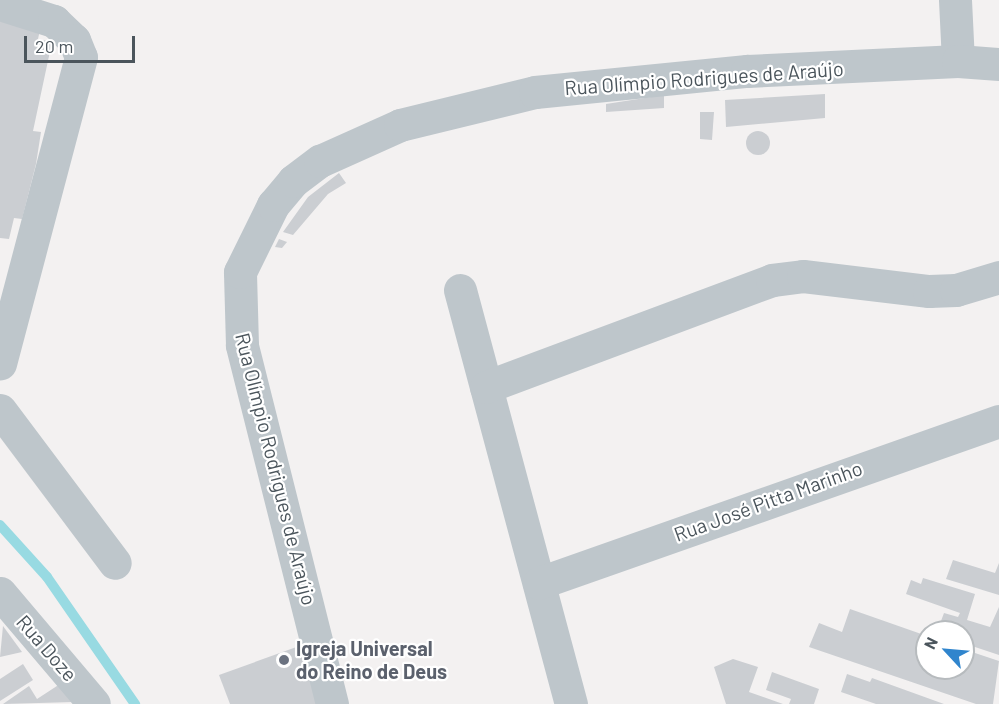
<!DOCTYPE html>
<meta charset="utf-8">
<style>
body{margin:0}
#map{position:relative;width:999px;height:704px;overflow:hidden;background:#f3f1f1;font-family:Barlow,sans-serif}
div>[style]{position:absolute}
.stream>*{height:10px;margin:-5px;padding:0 5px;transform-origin:5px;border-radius:5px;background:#98dae2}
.building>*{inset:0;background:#cbced2}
.round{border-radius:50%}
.minor>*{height:33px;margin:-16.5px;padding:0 16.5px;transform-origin:16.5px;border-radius:16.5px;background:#bec6cb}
.dots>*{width:16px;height:16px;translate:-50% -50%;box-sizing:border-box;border:3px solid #fff;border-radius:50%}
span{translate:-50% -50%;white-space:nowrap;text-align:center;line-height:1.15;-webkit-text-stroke:4.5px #fff;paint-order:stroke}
.street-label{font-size:20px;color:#4b555c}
.worship-label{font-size:20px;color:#5b616d;font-weight:700}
.left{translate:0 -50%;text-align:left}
.north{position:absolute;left:915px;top:620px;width:60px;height:60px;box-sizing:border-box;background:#fff;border:2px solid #b7bbbe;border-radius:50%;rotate:296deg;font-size:16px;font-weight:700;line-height:24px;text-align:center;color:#4b555c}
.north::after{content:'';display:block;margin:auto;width:21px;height:27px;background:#3085cd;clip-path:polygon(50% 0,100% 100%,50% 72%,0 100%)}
.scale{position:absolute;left:24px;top:36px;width:111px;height:27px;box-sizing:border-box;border:3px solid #4b555c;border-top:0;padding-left:8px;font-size:18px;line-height:21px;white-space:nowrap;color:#4b555c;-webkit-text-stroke:4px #fff;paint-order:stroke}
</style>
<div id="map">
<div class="stream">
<i style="left:0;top:525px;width:70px;rotate:47.9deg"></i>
<i style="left:47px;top:577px;width:155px;rotate:55.3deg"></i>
</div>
<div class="building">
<i style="clip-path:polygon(0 21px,40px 30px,38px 39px,52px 42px,33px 131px,41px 132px,36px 164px,22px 219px,14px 218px,9px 239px,0 238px)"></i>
<i style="clip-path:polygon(825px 94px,825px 118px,726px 127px,725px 100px)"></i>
<i style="clip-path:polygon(664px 95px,664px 108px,606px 112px,606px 104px)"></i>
<i style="clip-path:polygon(700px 112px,714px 112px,712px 140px,700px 139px)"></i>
<i class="round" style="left:746px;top:131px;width:24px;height:24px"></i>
<i style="clip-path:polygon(339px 173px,346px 183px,328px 194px,293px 235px,283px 232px,308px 197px)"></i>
<i style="clip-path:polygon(279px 239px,287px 242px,282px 248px,275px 247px)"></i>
<i style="clip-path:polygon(953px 560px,995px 573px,999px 563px,999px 595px,946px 579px)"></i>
<i style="clip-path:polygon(923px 578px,975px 594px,967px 620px,990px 627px,999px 607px,999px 655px,963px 643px,963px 632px,938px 629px,944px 613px,958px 617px,960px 613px,906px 594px,911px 580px,921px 584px)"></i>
<i style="clip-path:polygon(850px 609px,927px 636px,927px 668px,959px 674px,966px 650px,999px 661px,993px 704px,976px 704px,809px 647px,819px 623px,842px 632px)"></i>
<i style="clip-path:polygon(3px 626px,22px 652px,0 657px)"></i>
<i style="clip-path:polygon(302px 645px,323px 704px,230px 704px,219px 675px)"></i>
<i style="clip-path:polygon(733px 659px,758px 667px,749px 692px,783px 704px,726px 704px,714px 667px)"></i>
<i style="clip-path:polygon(23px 664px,33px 680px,0 701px,0 679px)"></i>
<i style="clip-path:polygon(772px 672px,819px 689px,814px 704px,789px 704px,791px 699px,766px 690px)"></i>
<i style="clip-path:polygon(847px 674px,870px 682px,872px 678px,944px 704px,876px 704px,841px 692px)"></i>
<i style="clip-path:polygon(60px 684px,74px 702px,3px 704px,29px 686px,37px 699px)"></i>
</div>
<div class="minor">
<i style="left:955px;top:0;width:61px;rotate:87.2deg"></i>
<i style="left:0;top:4px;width:57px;rotate:17.5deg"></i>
<i style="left:54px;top:21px;width:28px;rotate:44deg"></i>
<i style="left:74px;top:40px;width:18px;rotate:68deg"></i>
<i style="left:81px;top:57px;width:317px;rotate:104.8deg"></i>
<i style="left:460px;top:290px;width:429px;rotate:75deg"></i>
<i style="left:486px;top:387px;width:305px;rotate:-20.5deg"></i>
<i style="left:772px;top:280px;width:31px;rotate:-7deg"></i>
<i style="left:803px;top:276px;width:127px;rotate:6.8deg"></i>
<i style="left:929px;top:291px;width:27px;rotate:-2deg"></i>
<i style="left:956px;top:290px;width:45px;rotate:-16.8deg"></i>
<i style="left:0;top:410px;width:191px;rotate:53.1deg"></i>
<i style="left:539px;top:583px;width:488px;rotate:-19.4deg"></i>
<i style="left:0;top:593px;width:145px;rotate:49.7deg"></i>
<i style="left:332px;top:704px;width:370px;rotate:-104.1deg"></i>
<i style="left:242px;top:345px;width:73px;rotate:-91.6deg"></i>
<i style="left:240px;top:272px;width:75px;rotate:-63.8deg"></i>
<i style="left:273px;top:205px;width:31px;rotate:-50deg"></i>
<i style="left:293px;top:181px;width:34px;rotate:-37deg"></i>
<i style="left:320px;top:161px;width:88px;rotate:-24.2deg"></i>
<i style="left:400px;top:125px;width:139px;rotate:-13.7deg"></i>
<i style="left:535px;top:92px;width:213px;rotate:-5.7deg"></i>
<i style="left:747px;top:71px;width:211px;rotate:-2.7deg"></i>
<i style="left:958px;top:61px;width:41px;rotate:4.2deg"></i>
</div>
<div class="dots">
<i style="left:284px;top:660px;background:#6b7280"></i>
</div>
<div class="street-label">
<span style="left:704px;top:78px;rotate:-4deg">Rua Olímpio Rodrigues de Araújo</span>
<span style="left:276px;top:469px;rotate:76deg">Rua Olímpio Rodrigues de Araújo</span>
<span style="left:768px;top:501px;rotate:-20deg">Rua José Pitta Marinho</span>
<span style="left:47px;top:648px;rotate:49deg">Rua Doze</span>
</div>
<div class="worship-label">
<span class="left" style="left:296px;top:660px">Igreja Universal<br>do Reino de Deus</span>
</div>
<div class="north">N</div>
<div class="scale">20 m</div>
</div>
